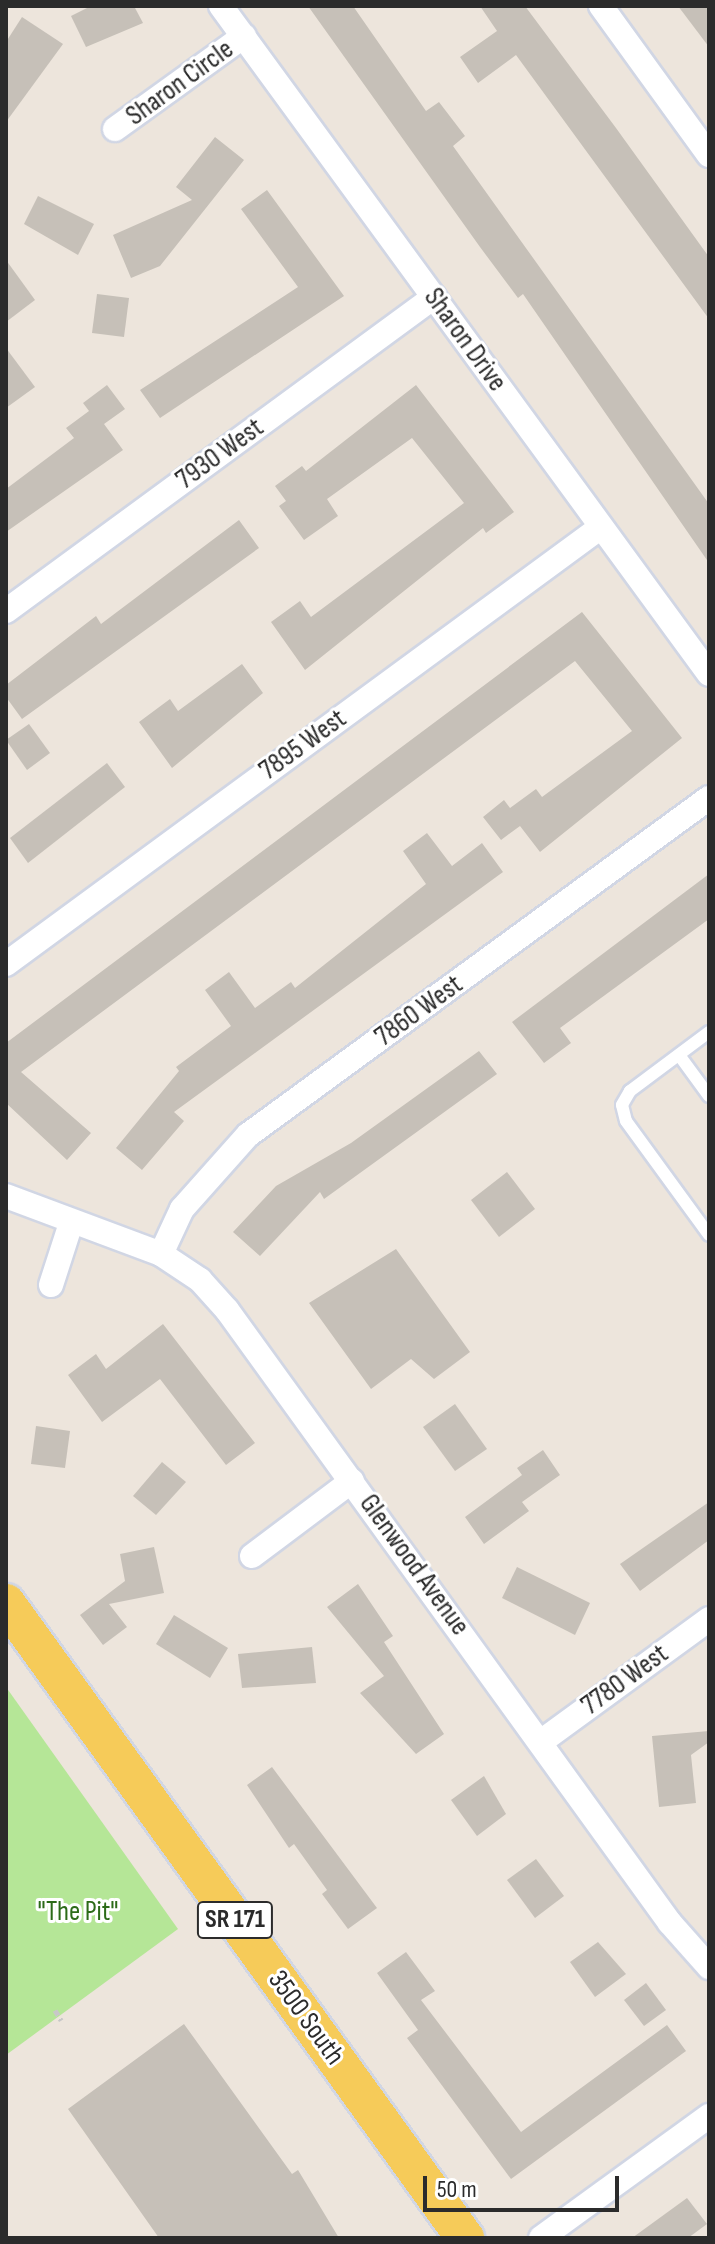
<!DOCTYPE html>
<style>
body{margin:0}
#map{position:relative;width:715px;height:2244px;overflow:hidden;background:#ede5dc;font-family:"Sofia Sans Condensed",sans-serif}
div>[style]{position:absolute}
.green>*{inset:0;background:#b5e697}
.building>*{inset:0;background:#c6c0b8}
.path>*{height:5px;margin-top:-2.5px;transform-origin:0;background:repeating-linear-gradient(90deg,#c8c8c8 0 6px,transparent 0 10px)}
.roads{filter:drop-shadow(2px 0 #d1d6e4) drop-shadow(-2px 0 #d1d6e4) drop-shadow(0 2px #d1d6e4) drop-shadow(0 -2px #d1d6e4)}
.service>*{height:12px;margin:-6px;padding:0 6px;transform-origin:6px;border-radius:6px;background:#fff}
.minor>*{height:24px;margin:-12px;padding:0 12px;transform-origin:12px;border-radius:12px;background:#fff}
.primary>*{height:38px;margin:-19px;padding:0 19px;transform-origin:19px;border-radius:19px;background:#f6cb59}
span{translate:-50% -50%;white-space:nowrap;text-align:center;line-height:1.15;-webkit-text-stroke:6px #fff;paint-order:stroke}
.shield-label span{padding:2px 6px;background:#fff;border:2px solid;border-radius:6px;-webkit-text-stroke-width:0}
.shield-label{font-size:26px;color:#2b2b2b;font-weight:700}
.street-label{font-size:28px;color:#2b2b2b}
.park-label{font-size:28px;color:#2c6b18}
.frame{position:absolute;inset:0;border:8px solid #2b2b2b;pointer-events:none}
.scale{position:absolute;left:423px;top:2176px;width:196px;height:36px;box-sizing:border-box;border:4px solid #2b2b2b;border-top:0;padding-left:10px;font-size:24px;line-height:28px;white-space:nowrap;color:#2b2b2b;-webkit-text-stroke:6px #fff;paint-order:stroke}
</style>
<div id="map">
<div class="green">
<i style="clip-path:polygon(6px 1687px,178px 1929px,6px 2055px)"></i>
</div>
<div class="building">
<i style="clip-path:polygon(91px 6px,134px 6px,143px 23px,86px 47px,71px 16px)"></i>
<i style="clip-path:polygon(308px 6px,353px 6px,426px 111px,439px 102px,465px 136px,453px 146px,709px 504px,709px 563px,523px 294px,518px 298px,480px 247px)"></i>
<i style="clip-path:polygon(480px 6px,525px 6px,616px 128px,709px 257px,709px 319px,516px 55px,478px 83px,460px 57px,497px 31px)"></i>
<i style="clip-path:polygon(678px 6px,709px 6px,709px 47px)"></i>
<i style="clip-path:polygon(22px 17px,63px 44px,6px 122px,6px 42px)"></i>
<i style="clip-path:polygon(215px 137px,244px 160px,160px 266px,131px 278px,113px 235px,192px 200px,176px 187px)"></i>
<i style="clip-path:polygon(267px 190px,344px 296px,160px 418px,140px 390px,298px 287px,241px 209px)"></i>
<i style="clip-path:polygon(38px 196px,94px 224px,78px 255px,24px 224px)"></i>
<i style="clip-path:polygon(6px 260px,35px 300px,6px 322px)"></i>
<i style="clip-path:polygon(97px 294px,129px 298px,124px 337px,92px 333px)"></i>
<i style="clip-path:polygon(6px 348px,35px 387px,6px 408px)"></i>
<i style="clip-path:polygon(107px 385px,125px 409px,104px 424px,123px 450px,6px 532px,6px 489px,74px 438px,66px 428px,89px 411px,83px 403px)"></i>
<i style="clip-path:polygon(416px 385px,514px 512px,486px 533px,483px 528px,305px 670px,271px 622px,300px 601px,311px 617px,464px 503px,412px 438px,327px 499px,338px 516px,304px 540px,279px 506px,286px 501px,275px 486px,302px 466px,306px 471px)"></i>
<i style="clip-path:polygon(239px 520px,259px 548px,22px 719px,6px 697px,6px 685px,96px 616px,101px 624px)"></i>
<i style="clip-path:polygon(582px 612px,682px 738px,540px 852px,520px 826px,501px 840px,483px 817px,504px 800px,510px 808px,536px 789px,542px 797px,632px 731px,575px 661px,21px 1072px,91px 1133px,67px 1160px,6px 1103px,6px 1043px)"></i>
<i style="clip-path:polygon(242px 664px,263px 693px,172px 768px,139px 722px,170px 699px,178px 711px)"></i>
<i style="clip-path:polygon(29px 724px,50px 753px,27px 770px,6px 740px)"></i>
<i style="clip-path:polygon(107px 763px,125px 787px,28px 863px,10px 838px)"></i>
<i style="clip-path:polygon(427px 833px,452px 866px,482px 843px,503px 872px,174px 1112px,184px 1121px,142px 1170px,116px 1148px,179px 1071px,176px 1067px,231px 1026px,205px 990px,229px 972px,255px 1008px,291px 982px,295px 988px,426px 884px,403px 851px)"></i>
<i style="clip-path:polygon(709px 874px,709px 919px,560px 1028px,571px 1043px,544px 1063px,512px 1022px)"></i>
<i style="clip-path:polygon(479px 1051px,497px 1074px,324px 1199px,320px 1192px,260px 1256px,233px 1232px,276px 1186px,351px 1143px)"></i>
<i style="clip-path:polygon(507px 1172px,535px 1209px,499px 1237px,471px 1200px)"></i>
<i style="clip-path:polygon(396px 1249px,470px 1352px,434px 1379px,411px 1359px,371px 1389px,309px 1303px)"></i>
<i style="clip-path:polygon(163px 1324px,255px 1443px,226px 1465px,160px 1379px,102px 1422px,68px 1375px,96px 1354px,106px 1369px)"></i>
<i style="clip-path:polygon(455px 1404px,487px 1449px,455px 1471px,423px 1427px)"></i>
<i style="clip-path:polygon(36px 1426px,70px 1431px,65px 1468px,31px 1464px)"></i>
<i style="clip-path:polygon(543px 1450px,560px 1475px,522px 1502px,529px 1511px,484px 1544px,465px 1517px,522px 1475px,517px 1468px)"></i>
<i style="clip-path:polygon(162px 1462px,186px 1482px,156px 1515px,133px 1496px)"></i>
<i style="clip-path:polygon(709px 1502px,709px 1540px,640px 1591px,620px 1564px)"></i>
<i style="clip-path:polygon(154px 1547px,164px 1593px,109px 1604px,127px 1627px,103px 1645px,80px 1615px,125px 1581px,120px 1554px)"></i>
<i style="clip-path:polygon(517px 1567px,590px 1603px,575px 1635px,502px 1598px)"></i>
<i style="clip-path:polygon(358px 1584px,393px 1636px,384px 1642px,444px 1734px,416px 1754px,360px 1693px,384px 1676px,327px 1607px)"></i>
<i style="clip-path:polygon(174px 1615px,228px 1648px,210px 1678px,156px 1644px)"></i>
<i style="clip-path:polygon(312px 1647px,316px 1683px,242px 1688px,238px 1654px)"></i>
<i style="clip-path:polygon(709px 1731px,709px 1742px,691px 1755px,696px 1803px,659px 1807px,652px 1736px)"></i>
<i style="clip-path:polygon(272px 1767px,377px 1908px,348px 1929px,322px 1894px,327px 1890px,294px 1844px,289px 1848px,247px 1785px)"></i>
<i style="clip-path:polygon(484px 1776px,506px 1814px,477px 1836px,451px 1800px)"></i>
<i style="clip-path:polygon(536px 1859px,564px 1896px,535px 1918px,507px 1880px)"></i>
<i style="clip-path:polygon(598px 1942px,626px 1974px,595px 1997px,570px 1962px)"></i>
<i style="clip-path:polygon(406px 1952px,435px 1991px,421px 2000px,521px 2132px,667px 2025px,686px 2051px,511px 2179px,407px 2038px,418px 2030px,377px 1973px)"></i>
<i style="clip-path:polygon(646px 1983px,666px 2010px,644px 2026px,624px 2000px)"></i>
<i style="clip-path:polygon(184px 2024px,292px 2174px,298px 2170px,339px 2238px,159px 2238px,68px 2109px)"></i>
<i style="clip-path:polygon(687px 2198px,707px 2224px,688px 2238px,632px 2238px)"></i>
</div>
<div class="path">
<i style="left:55px;top:2010px;width:12px;rotate:59deg"></i>
</div>
<div class="roads">
<div class="service">
<i style="left:709px;top:1032px;width:99px;rotate:143.2deg"></i>
<i style="left:630px;top:1091px;width:16px;rotate:120deg"></i>
<i style="left:622px;top:1105px;width:16px;rotate:76deg"></i>
<i style="left:626px;top:1121px;width:141px;rotate:53.9deg"></i>
<i style="left:679px;top:1055px;width:51px;rotate:53.8deg"></i>
</div>
<div class="minor">
<i style="left:221px;top:6px;width:827px;rotate:53.85deg"></i>
<i style="left:601px;top:6px;width:184px;rotate:54.1deg"></i>
<i style="left:115px;top:129px;width:159px;rotate:-35.8deg"></i>
<i style="left:6px;top:611px;width:531px;rotate:-36.27deg"></i>
<i style="left:6px;top:964px;width:738px;rotate:-36.3deg"></i>
<i style="left:6px;top:1196px;width:165px;rotate:20.5deg"></i>
<i style="left:161px;top:1254px;width:47px;rotate:33.7deg"></i>
<i style="left:200px;top:1280px;width:40px;rotate:48deg"></i>
<i style="left:227px;top:1310px;width:756px;rotate:54.15deg"></i>
<i style="left:670px;top:1923px;width:59px;rotate:48.4deg"></i>
<i style="left:161px;top:1254px;width:50px;rotate:-65deg"></i>
<i style="left:182px;top:1209px;width:99px;rotate:-48.3deg"></i>
<i style="left:248px;top:1135px;width:571px;rotate:-36.17deg"></i>
<i style="left:51px;top:1285px;width:65px;rotate:-72.1deg"></i>
<i style="left:252px;top:1556px;width:125px;rotate:-36.9deg"></i>
<i style="left:542px;top:1741px;width:207px;rotate:-36.1deg"></i>
<i style="left:541px;top:2238px;width:208px;rotate:-36deg"></i>
</div>
<div class="primary">
<i style="left:6px;top:1603px;width:784px;rotate:54.14deg"></i>
</div>
</div>
<div class="shield-label">
<span style="left:235px;top:1920px">SR 171</span>
</div>
<div class="street-label">
<span style="left:180px;top:83px;rotate:-36deg">Sharon Circle</span>
<span style="left:465px;top:340px;rotate:54deg">Sharon Drive</span>
<span style="left:220px;top:454px;rotate:-36deg">7930 West</span>
<span style="left:303px;top:745px;rotate:-36deg">7895 West</span>
<span style="left:419px;top:1011px;rotate:-36deg">7860 West</span>
<span style="left:414px;top:1565px;rotate:54deg">Glenwood Avenue</span>
<span style="left:625px;top:1680px;rotate:-36deg">7780 West</span>
<span style="left:306px;top:2018px;rotate:54deg">3500 South</span>
</div>
<div class="park-label">
<span style="left:78px;top:1912px">"The Pit"</span>
</div>
<div class="frame"></div>
<div class="scale">50 m</div>
</div>
